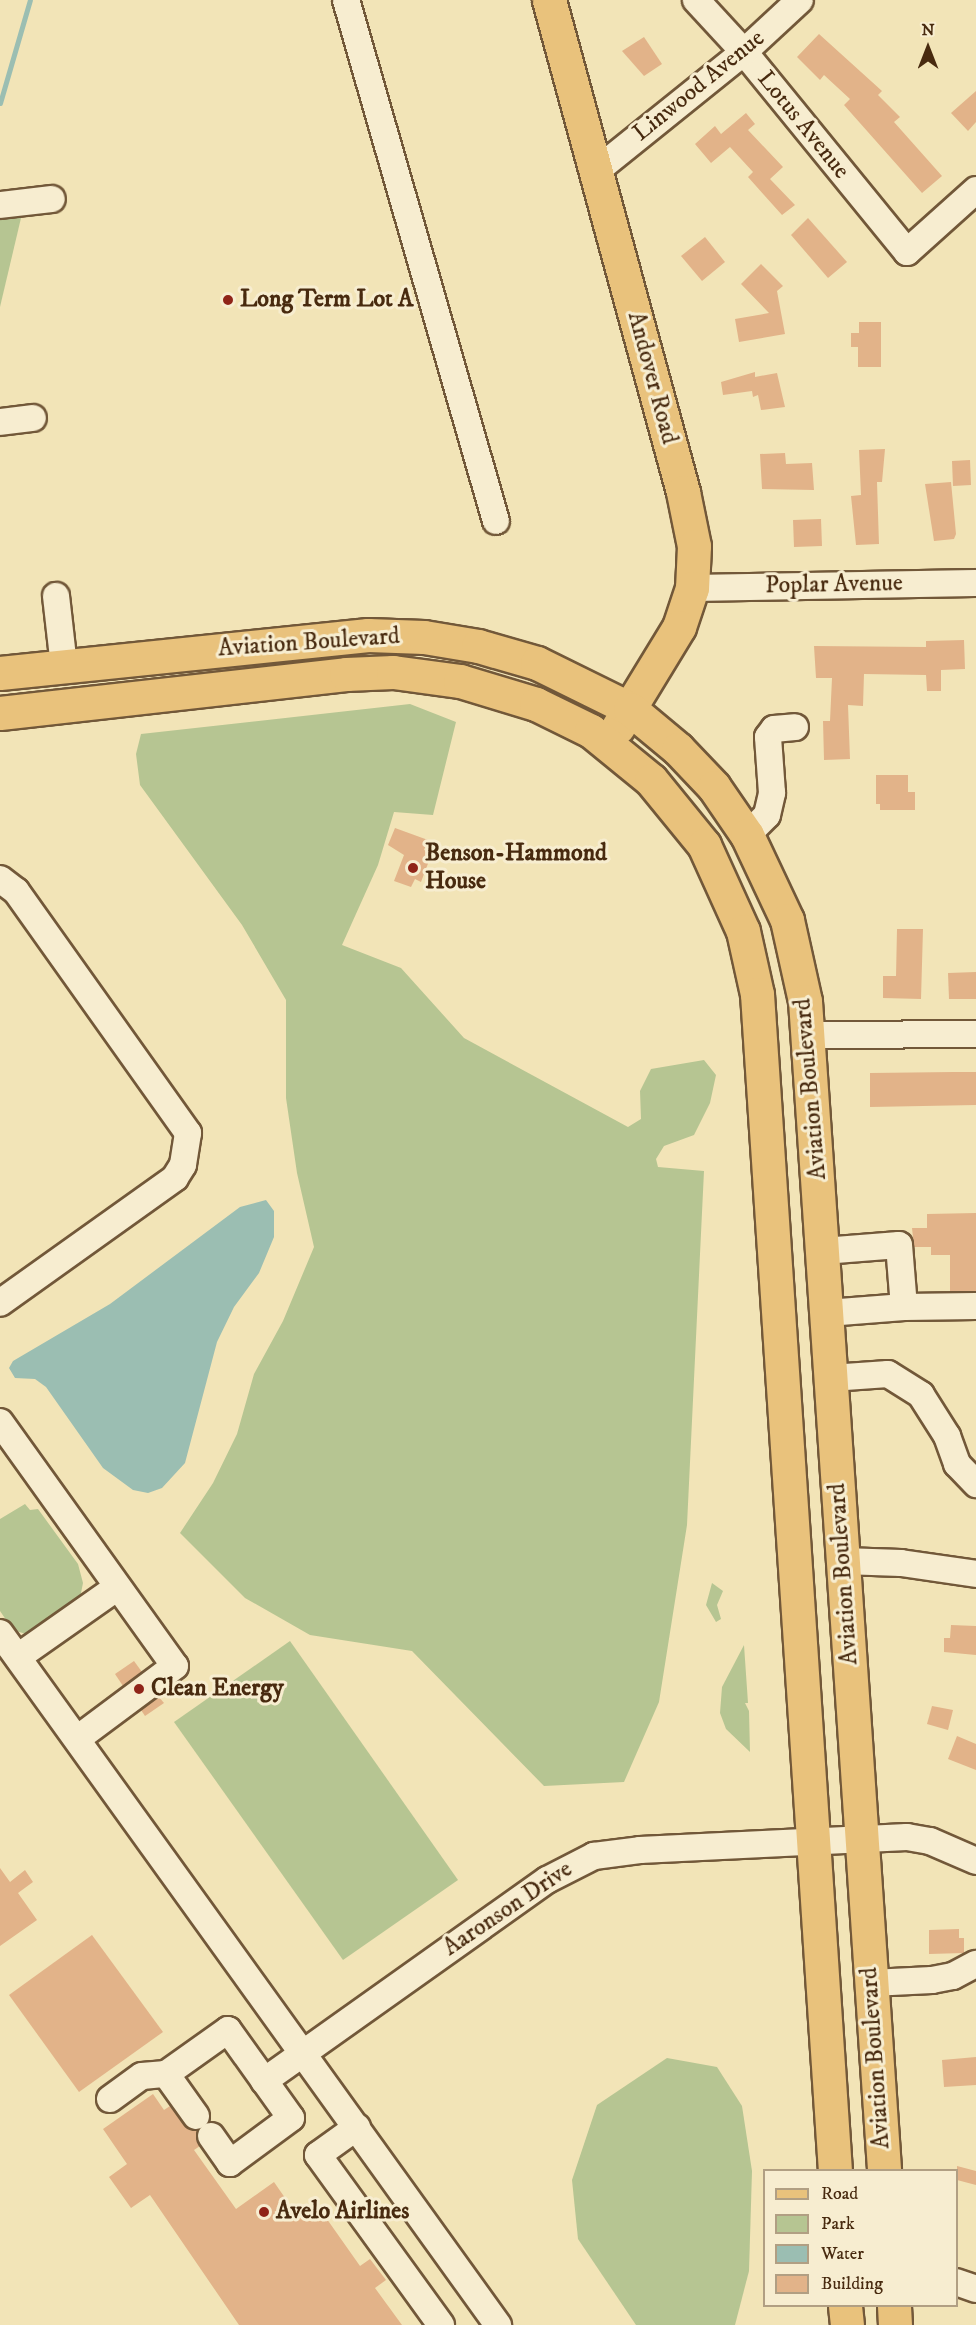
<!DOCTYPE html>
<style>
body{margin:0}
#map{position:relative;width:976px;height:2325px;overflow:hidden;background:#f2e4b7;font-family:"IM FELL DW Pica",serif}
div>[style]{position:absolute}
.green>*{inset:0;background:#b6c592}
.water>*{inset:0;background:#9bbeb2}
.stream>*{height:5px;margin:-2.5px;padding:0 2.5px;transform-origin:2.5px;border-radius:2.5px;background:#9bbeb2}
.building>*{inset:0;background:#e2b389}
.roads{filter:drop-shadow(2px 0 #725839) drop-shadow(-2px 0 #725839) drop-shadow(0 2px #725839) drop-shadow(0 -2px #725839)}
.minor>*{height:26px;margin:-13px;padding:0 13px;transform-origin:13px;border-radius:13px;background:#f7edd0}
.major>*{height:33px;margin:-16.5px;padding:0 16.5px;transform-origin:16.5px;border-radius:16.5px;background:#e9c27c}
.dots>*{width:16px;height:16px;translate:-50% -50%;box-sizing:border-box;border:3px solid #f7edd0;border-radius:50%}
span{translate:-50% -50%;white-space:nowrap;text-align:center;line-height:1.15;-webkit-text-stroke:6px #f7edd0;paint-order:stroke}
.street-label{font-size:24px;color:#482a0f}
.poi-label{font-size:24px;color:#482a0f;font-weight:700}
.left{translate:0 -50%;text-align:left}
.legend{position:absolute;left:763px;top:2169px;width:195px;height:138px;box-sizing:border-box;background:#f7edd0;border:2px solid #b19f83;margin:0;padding:8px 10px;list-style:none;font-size:18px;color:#482a0f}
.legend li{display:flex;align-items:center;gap:12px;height:30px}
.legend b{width:30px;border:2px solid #b19f83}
.north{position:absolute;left:898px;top:18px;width:60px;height:60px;-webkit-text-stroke:4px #f7edd0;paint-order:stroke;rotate:0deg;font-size:16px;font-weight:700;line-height:24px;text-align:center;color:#482a0f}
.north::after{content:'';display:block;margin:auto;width:21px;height:27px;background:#482a0f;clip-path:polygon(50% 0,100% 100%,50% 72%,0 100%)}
</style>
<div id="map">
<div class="green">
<i style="clip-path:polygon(19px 215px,21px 218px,0 307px,0 217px)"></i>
<i style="clip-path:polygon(410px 704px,456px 722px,433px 815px,394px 812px,378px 865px,342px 945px,401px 968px,464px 1038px,628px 1127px,641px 1119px,640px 1091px,651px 1069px,704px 1060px,716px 1075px,710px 1103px,694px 1135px,664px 1146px,656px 1159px,658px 1167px,704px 1171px,687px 1525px,659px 1702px,624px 1782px,544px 1786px,412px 1651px,310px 1635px,245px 1598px,180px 1533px,213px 1483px,237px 1434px,254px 1374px,283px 1321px,314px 1247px,297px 1173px,286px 1098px,286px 1000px,242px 925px,140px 785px,136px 754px,141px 734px)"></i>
<i style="clip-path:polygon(25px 1504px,30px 1510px,38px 1509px,78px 1564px,83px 1583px,80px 1598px,29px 1635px,13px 1630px,0 1611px,0 1519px)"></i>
<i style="clip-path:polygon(712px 1583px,723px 1591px,717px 1605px,721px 1619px,716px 1622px,706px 1605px)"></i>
<i style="clip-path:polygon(290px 1641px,458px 1880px,343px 1960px,174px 1722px)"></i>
<i style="clip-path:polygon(744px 1645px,748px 1703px,745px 1703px,749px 1711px,750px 1752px,726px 1729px,720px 1713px,722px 1687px)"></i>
<i style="clip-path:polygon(667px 2058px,717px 2067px,742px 2106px,752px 2171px,749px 2271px,735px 2325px,636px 2325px,578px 2239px,572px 2180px,597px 2105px)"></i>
</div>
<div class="water">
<i style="clip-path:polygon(266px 1200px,274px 1211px,274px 1237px,259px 1273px,234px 1307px,217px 1342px,185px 1463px,162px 1488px,148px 1493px,133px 1490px,103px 1468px,46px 1387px,35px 1379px,15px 1378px,9px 1368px,13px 1361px,110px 1304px,240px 1207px)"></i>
</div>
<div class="stream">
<i style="left:0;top:103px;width:107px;rotate:-73.8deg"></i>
</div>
<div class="building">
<i style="clip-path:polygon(819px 34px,882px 91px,878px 95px,900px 117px,894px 122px,942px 176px,922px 193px,844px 105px,850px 99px,824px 75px,820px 80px,797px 57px)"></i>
<i style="clip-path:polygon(644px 37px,662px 64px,644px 76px,622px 51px)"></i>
<i style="clip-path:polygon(976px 91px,976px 122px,968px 131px,951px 113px)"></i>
<i style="clip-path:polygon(746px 113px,755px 124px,748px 130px,783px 167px,770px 179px,795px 205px,782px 215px,748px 177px,753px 172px,730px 147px,711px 163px,695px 144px,715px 126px,721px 134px)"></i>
<i style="clip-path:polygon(808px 218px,847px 262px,828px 278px,791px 235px)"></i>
<i style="clip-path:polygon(705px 237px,725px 262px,702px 281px,681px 256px)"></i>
<i style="clip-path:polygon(761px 264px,783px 286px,777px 291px,785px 334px,739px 342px,735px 319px,769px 313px,741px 284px)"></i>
<i style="clip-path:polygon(859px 322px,881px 322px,881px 367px,858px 367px,858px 347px,851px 347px,851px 333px,859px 333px)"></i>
<i style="clip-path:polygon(755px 372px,755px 377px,777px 373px,785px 407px,761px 410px,758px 395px,753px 397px,752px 391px,723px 395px,721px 382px)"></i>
<i style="clip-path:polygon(885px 449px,882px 482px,877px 482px,879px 544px,856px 545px,851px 496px,861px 495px,859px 450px)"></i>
<i style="clip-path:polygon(785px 453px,786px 464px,812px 463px,814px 490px,762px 489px,760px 454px)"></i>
<i style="clip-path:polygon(970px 460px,971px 485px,953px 486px,952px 461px)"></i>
<i style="clip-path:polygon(951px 482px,956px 534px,954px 539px,934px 541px,925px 484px)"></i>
<i style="clip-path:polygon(821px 519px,822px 546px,794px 547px,793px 520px)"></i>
<i style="clip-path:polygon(964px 640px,965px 669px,941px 670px,941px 691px,927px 691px,926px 675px,864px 674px,863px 706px,848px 705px,850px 759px,824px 760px,823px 721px,830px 721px,832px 678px,816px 678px,814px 646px,926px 647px,926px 641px)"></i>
<i style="clip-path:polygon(876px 775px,908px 775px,908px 792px,915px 792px,915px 810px,880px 810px,880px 804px,876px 804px)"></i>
<i style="clip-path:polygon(395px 828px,428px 840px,424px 850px,432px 853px,421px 882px,415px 879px,411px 887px,394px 881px,404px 855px,388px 845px)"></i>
<i style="clip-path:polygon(897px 929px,923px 929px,921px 999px,883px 998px,883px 976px,896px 976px)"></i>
<i style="clip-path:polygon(976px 972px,976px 999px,949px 999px,948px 973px)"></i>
<i style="clip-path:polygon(953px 1072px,976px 1072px,976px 1105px,870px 1107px,870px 1073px)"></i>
<i style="clip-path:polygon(976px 1213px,976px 1291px,950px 1291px,950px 1255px,931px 1255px,931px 1247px,914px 1247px,912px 1228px,927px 1228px,927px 1214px)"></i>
<i style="clip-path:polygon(951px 1625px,976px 1626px,976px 1655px,944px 1652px,944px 1638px,950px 1638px)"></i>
<i style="clip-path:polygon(134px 1661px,142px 1672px,123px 1686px,115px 1674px)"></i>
<i style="clip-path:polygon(159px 1697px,164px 1703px,145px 1716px,141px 1710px)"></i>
<i style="clip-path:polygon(932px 1706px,953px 1710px,948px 1730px,927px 1724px)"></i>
<i style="clip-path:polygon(957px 1736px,976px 1744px,976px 1770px,948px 1759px)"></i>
<i style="clip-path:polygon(0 1868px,10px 1882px,25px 1870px,33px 1882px,18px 1893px,37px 1920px,0 1946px)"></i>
<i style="clip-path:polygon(959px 1929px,959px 1938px,964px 1938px,964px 1953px,929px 1954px,929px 1930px)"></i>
<i style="clip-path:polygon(92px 1935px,163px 2032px,79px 2092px,9px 1995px)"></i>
<i style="clip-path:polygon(976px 2057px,976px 2085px,944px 2087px,942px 2060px)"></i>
<i style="clip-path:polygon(153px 2094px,164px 2110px,170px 2106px,184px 2125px,197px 2131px,200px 2146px,194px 2150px,236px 2209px,274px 2182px,299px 2218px,317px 2205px,360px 2266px,370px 2259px,386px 2280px,375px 2288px,402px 2325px,239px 2325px,150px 2195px,131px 2208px,109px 2177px,127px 2164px,103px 2129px)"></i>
<i style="clip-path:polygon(957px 2166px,976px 2171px,976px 2185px,957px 2180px)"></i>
</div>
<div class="roads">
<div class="minor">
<i style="left:346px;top:0;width:542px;rotate:73.94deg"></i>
<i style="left:696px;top:0;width:71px;rotate:47.3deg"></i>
<i style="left:744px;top:52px;width:258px;rotate:50.8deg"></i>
<i style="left:907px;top:252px;width:93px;rotate:-41.9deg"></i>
<i style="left:596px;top:171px;width:190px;rotate:-38.8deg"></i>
<i style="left:744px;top:52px;width:76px;rotate:-42.9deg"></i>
<i style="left:0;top:205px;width:52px;rotate:-6.6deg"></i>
<i style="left:0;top:422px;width:33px;rotate:-7deg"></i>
<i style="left:692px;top:588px;width:284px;rotate:-1deg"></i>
<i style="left:56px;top:596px;width:70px;rotate:83.5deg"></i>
<i style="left:747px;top:835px;width:28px;rotate:-45deg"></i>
<i style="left:767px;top:815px;width:23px;rotate:-77deg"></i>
<i style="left:772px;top:793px;width:56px;rotate:-94.1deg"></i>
<i style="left:768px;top:737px;width:10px;rotate:-53deg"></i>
<i style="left:774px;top:729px;width:21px;rotate:-5deg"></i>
<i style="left:0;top:879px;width:20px;rotate:37deg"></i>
<i style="left:16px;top:891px;width:297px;rotate:54.6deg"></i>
<i style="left:188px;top:1133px;width:32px;rotate:99deg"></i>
<i style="left:183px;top:1165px;width:15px;rotate:122deg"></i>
<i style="left:175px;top:1178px;width:215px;rotate:144.5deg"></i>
<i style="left:809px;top:1035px;width:167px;rotate:-0.3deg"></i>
<i style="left:823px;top:1251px;width:76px;rotate:-4.5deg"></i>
<i style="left:899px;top:1245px;width:62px;rotate:85.4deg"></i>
<i style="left:904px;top:1307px;width:77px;rotate:175.5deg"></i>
<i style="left:904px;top:1307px;width:72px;rotate:-0.8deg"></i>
<i style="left:831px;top:1378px;width:57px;rotate:-4deg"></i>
<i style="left:888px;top:1374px;width:39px;rotate:32deg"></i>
<i style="left:921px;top:1395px;width:49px;rotate:57.6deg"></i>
<i style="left:947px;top:1436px;width:30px;rotate:70deg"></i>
<i style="left:957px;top:1464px;width:28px;rotate:46deg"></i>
<i style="left:0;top:1422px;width:300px;rotate:54.4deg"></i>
<i style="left:175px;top:1666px;width:122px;rotate:143.3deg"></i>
<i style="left:843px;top:1561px;width:58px;rotate:2deg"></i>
<i style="left:901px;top:1563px;width:76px;rotate:8.3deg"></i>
<i style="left:0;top:1633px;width:853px;rotate:54.26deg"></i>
<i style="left:18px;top:1657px;width:120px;rotate:-35.1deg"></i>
<i style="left:871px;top:1983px;width:61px;rotate:-2.8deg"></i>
<i style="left:932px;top:1980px;width:21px;rotate:-11deg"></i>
<i style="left:953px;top:1976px;width:26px;rotate:-28deg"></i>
<i style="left:264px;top:2081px;width:347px;rotate:-35.4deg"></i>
<i style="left:547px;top:1880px;width:53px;rotate:-27.1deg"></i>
<i style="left:594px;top:1856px;width:46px;rotate:-7.4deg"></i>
<i style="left:640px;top:1850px;width:267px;rotate:-2.8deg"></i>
<i style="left:907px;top:1837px;width:23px;rotate:10deg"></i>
<i style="left:930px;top:1841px;width:50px;rotate:23.5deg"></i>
<i style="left:110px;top:2099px;width:39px;rotate:-36deg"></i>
<i style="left:142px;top:2076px;width:24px;rotate:-5deg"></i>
<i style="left:196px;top:2116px;width:52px;rotate:-125.5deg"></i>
<i style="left:166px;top:2074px;width:76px;rotate:-35.4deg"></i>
<i style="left:228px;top:2030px;width:108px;rotate:54.4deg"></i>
<i style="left:291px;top:2118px;width:76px;rotate:143.6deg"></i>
<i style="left:230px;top:2163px;width:33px;rotate:-125deg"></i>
<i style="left:357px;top:2127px;width:48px;rotate:144.3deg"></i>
<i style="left:318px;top:2155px;width:210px;rotate:54.1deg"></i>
<i style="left:956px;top:2282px;width:21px;rotate:19deg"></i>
</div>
<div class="major">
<i style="left:549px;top:0;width:510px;rotate:74.76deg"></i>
<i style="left:683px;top:492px;width:55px;rotate:78.5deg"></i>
<i style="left:694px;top:546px;width:42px;rotate:92.7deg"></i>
<i style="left:692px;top:588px;width:41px;rotate:108.4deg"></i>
<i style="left:679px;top:627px;width:117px;rotate:121.4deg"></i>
<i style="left:0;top:673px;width:370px;rotate:-5.9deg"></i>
<i style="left:368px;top:635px;width:56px;rotate:2deg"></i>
<i style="left:424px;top:637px;width:55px;rotate:9.5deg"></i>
<i style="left:478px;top:646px;width:61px;rotate:16.1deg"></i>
<i style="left:537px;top:663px;width:104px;rotate:26.3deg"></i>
<i style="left:630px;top:709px;width:62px;rotate:39.8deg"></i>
<i style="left:678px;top:749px;width:52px;rotate:46.5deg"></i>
<i style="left:714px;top:787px;width:58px;rotate:55.5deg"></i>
<i style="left:747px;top:835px;width:94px;rotate:64.8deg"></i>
<i style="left:787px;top:920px;width:83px;rotate:77.5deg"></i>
<i style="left:805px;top:1001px;width:1172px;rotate:86.13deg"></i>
<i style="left:0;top:713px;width:348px;rotate:-6.4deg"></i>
<i style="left:346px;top:674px;width:47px;rotate:-2.4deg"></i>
<i style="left:393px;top:672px;width:68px;rotate:7.7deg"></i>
<i style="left:460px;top:681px;width:79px;rotate:16.8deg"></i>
<i style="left:536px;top:704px;width:61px;rotate:26.1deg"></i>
<i style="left:591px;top:731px;width:77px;rotate:39.2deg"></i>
<i style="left:651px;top:780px;width:84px;rotate:50.8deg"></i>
<i style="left:704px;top:845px;width:94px;rotate:65.6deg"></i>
<i style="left:743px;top:931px;width:65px;rotate:77.5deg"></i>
<i style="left:757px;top:994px;width:1179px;rotate:86.21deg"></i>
<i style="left:845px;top:2306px;width:19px;rotate:84deg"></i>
<i style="left:894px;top:2306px;width:19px;rotate:87deg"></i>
</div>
</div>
<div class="dots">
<i style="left:228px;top:300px;background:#8f2418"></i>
<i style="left:413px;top:868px;background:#8f2418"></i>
<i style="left:139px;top:1689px;background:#8f2418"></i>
<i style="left:264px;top:2212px;background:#8f2418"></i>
</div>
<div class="street-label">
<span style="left:699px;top:86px;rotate:-39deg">Linwood Avenue</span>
<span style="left:803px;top:125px;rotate:51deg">Lotus Avenue</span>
<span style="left:652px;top:378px;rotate:75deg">Andover Road</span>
<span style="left:834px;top:585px;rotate:-1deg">Poplar Avenue</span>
<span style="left:309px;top:643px;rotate:-4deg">Aviation Boulevard</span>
<span style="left:811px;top:1089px;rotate:-95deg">Aviation Boulevard</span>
<span style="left:844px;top:1574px;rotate:-94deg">Aviation Boulevard</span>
<span style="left:508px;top:1909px;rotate:-34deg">Aaronson Drive</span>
<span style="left:876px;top:2058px;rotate:-94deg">Aviation Boulevard</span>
</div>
<div class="poi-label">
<span class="left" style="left:240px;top:300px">Long Term Lot A</span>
<span class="left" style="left:425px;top:868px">Benson-Hammond<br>House</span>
<span class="left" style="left:151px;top:1689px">Clean Energy</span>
<span class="left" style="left:276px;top:2212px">Avelo Airlines</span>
</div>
<ul class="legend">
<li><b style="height:8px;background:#e9c27c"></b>Road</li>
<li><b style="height:16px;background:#b6c592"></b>Park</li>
<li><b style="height:16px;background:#9bbeb2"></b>Water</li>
<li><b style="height:16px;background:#e2b389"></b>Building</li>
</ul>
<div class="north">N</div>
</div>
